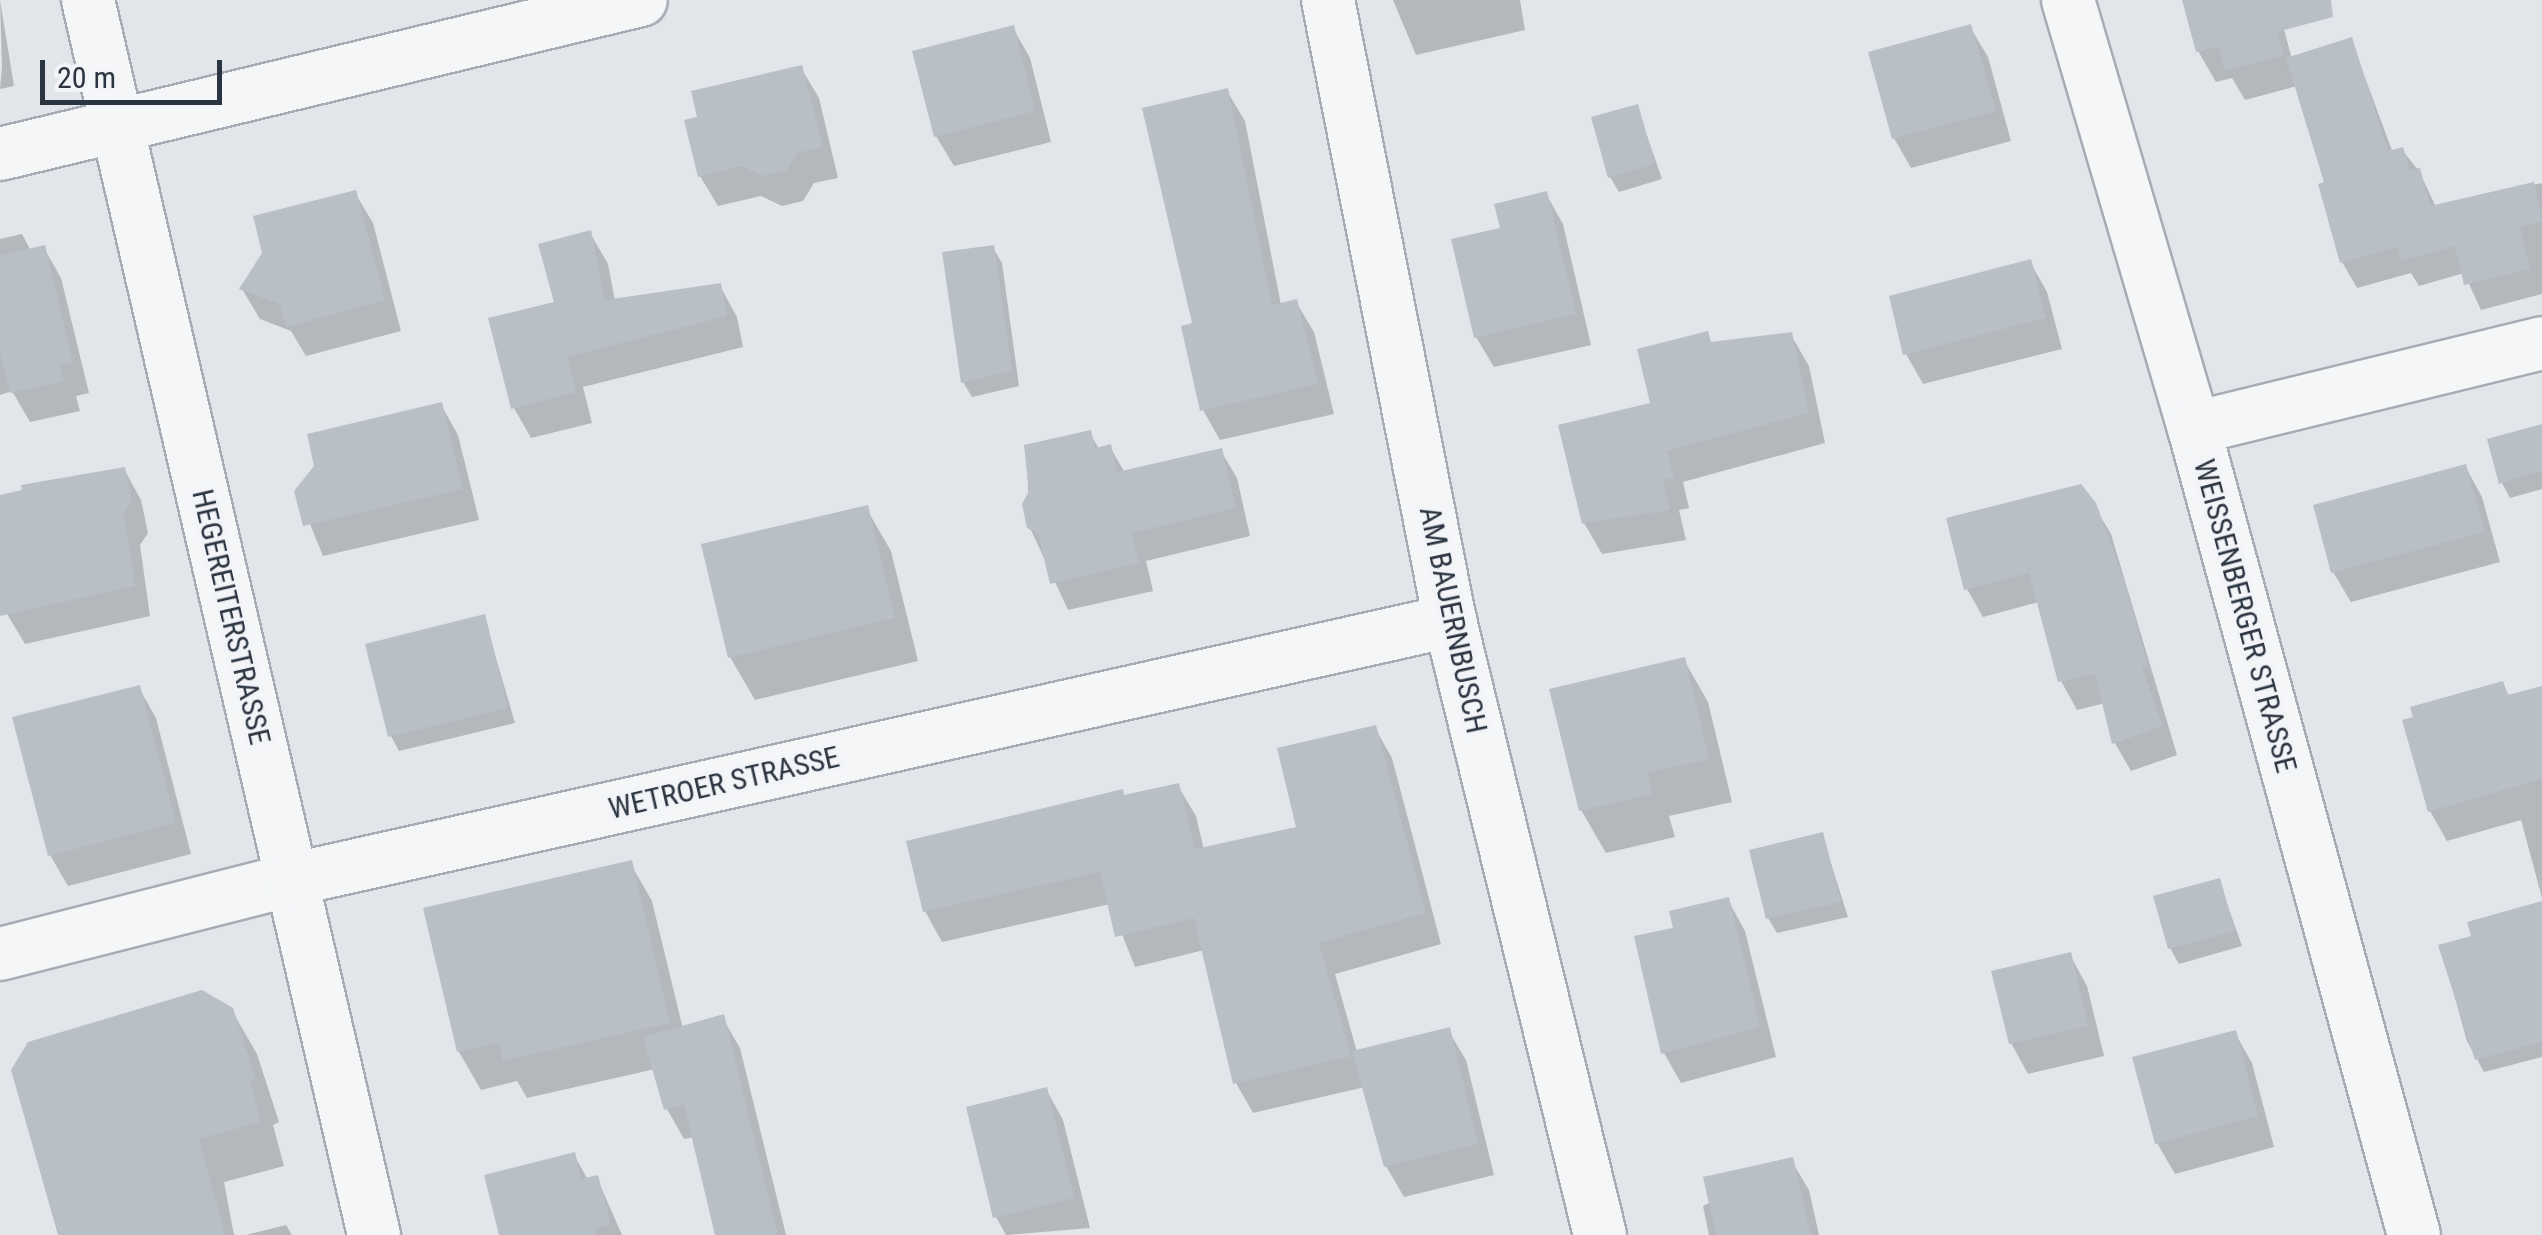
<!DOCTYPE html>
<style>
body{margin:0}
#map{position:relative;width:2542px;height:1235px;overflow:hidden;background:#e2e5ea;font-family:"Roboto Condensed",sans-serif}
div>[style]{position:absolute}
.shadow>*{inset:0;background:#0003}
.building>*{inset:0;background:#b9bfc6}
.roads{filter:drop-shadow(2px 0 #a7acb4) drop-shadow(-2px 0 #a7acb4) drop-shadow(0 2px #a7acb4) drop-shadow(0 -2px #a7acb4)}
.minor>*{height:52px;margin:-26px;padding:0 26px;transform-origin:26px;border-radius:26px;background:#f4f6f8}
span{translate:-50% -50%;white-space:nowrap;text-align:center;line-height:1.15;-webkit-text-stroke:8px #f2f4f7;paint-order:stroke}
.street-label{font-size:30px;color:#2b3441}
.scale{position:absolute;left:40px;top:60px;width:182px;height:45px;box-sizing:border-box;border:5px solid #2b3441;border-top:0;padding-left:12px;font-size:30px;line-height:35px;white-space:nowrap;color:#2b3441;-webkit-text-stroke:8px #f2f4f7;paint-order:stroke}
</style>
<div id="map">
<div class="shadow">
<i style="clip-path:polygon(0 0,14px 86px,0 89px,2px 67px)"></i>
<i style="clip-path:polygon(1393px 0,1520px 0,1525px 30px,1416px 55px)"></i>
<i style="clip-path:polygon(2184px 0,2276px 0,2292px 59px,2351px 40px,2393px 153px,2402px 150px,2419px 171px,2436px 207px,2542px 183px,2542px 294px,2481px 310px,2464px 273px,2419px 286px,2411px 273px,2357px 288px,2342px 262px,2327px 184px,2297px 86px,2245px 100px,2232px 78px,2216px 82px,2198px 51px)"></i>
<i style="clip-path:polygon(1970px 27px,1988px 57px,2011px 141px,1911px 168px,1894px 138px)"></i>
<i style="clip-path:polygon(1013px 28px,1030px 58px,1051px 142px,954px 166px,936px 136px)"></i>
<i style="clip-path:polygon(801px 68px,819px 98px,838px 178px,814px 183px,803px 201px,782px 206px,761px 196px,718px 206px,700px 176px,700px 119px)"></i>
<i style="clip-path:polygon(1227px 91px,1245px 121px,1281px 305px,1296px 302px,1314px 332px,1334px 414px,1220px 440px,1203px 410px,1195px 325px)"></i>
<i style="clip-path:polygon(1637px 107px,1662px 179px,1619px 192px,1610px 177px)"></i>
<i style="clip-path:polygon(355px 193px,373px 223px,401px 331px,306px 356px,291px 331px,260px 319px,242px 289px)"></i>
<i style="clip-path:polygon(1546px 194px,1563px 224px,1591px 345px,1494px 367px,1476px 337px,1503px 230px)"></i>
<i style="clip-path:polygon(590px 233px,608px 264px,615px 301px,720px 286px,737px 317px,743px 347px,583px 387px,592px 423px,531px 438px,514px 408px)"></i>
<i style="clip-path:polygon(22px 234px,31px 251px,44px 248px,61px 278px,89px 393px,76px 396px,80px 411px,30px 422px,12px 391px,0 395px,0 239px)"></i>
<i style="clip-path:polygon(993px 248px,1002px 263px,1019px 386px,972px 397px,963px 382px)"></i>
<i style="clip-path:polygon(2030px 262px,2047px 292px,2062px 349px,1923px 384px,1906px 354px)"></i>
<i style="clip-path:polygon(1707px 334px,1713px 345px,1791px 335px,1809px 366px,1825px 443px,1683px 482px,1689px 508px,1679px 510px,1686px 540px,1602px 554px,1584px 523px,1653px 405px)"></i>
<i style="clip-path:polygon(441px 405px,458px 435px,479px 520px,323px 556px,297px 492px)"></i>
<i style="clip-path:polygon(2542px 432px,2542px 489px,2510px 498px,2502px 483px)"></i>
<i style="clip-path:polygon(1090px 433px,1099px 449px,1110px 447px,1125px 473px,1221px 451px,1237px 478px,1250px 536px,1146px 561px,1153px 591px,1068px 610px,1030px 528px,1026px 447px)"></i>
<i style="clip-path:polygon(2465px 466px,2482px 497px,2500px 562px,2351px 602px,2333px 572px)"></i>
<i style="clip-path:polygon(124px 469px,141px 500px,148px 533px,140px 545px,150px 616px,25px 644px,7px 614px,0 581px,0 498px)"></i>
<i style="clip-path:polygon(2093px 504px,2111px 534px,2177px 755px,2131px 771px,2115px 743px,2105px 703px,2077px 710px,2061px 681px,2039px 602px,1983px 617px,1967px 589px,1949px 520px)"></i>
<i style="clip-path:polygon(866px 508px,891px 551px,918px 661px,755px 700px,730px 657px)"></i>
<i style="clip-path:polygon(484px 617px,515px 723px,399px 751px,391px 736px)"></i>
<i style="clip-path:polygon(1684px 660px,1708px 702px,1732px 802px,1669px 816px,1675px 837px,1606px 853px,1581px 810px)"></i>
<i style="clip-path:polygon(2502px 684px,2510px 697px,2542px 688px,2542px 898px,2521px 820px,2447px 841px,2430px 811px)"></i>
<i style="clip-path:polygon(139px 688px,156px 718px,191px 854px,68px 886px,50px 855px)"></i>
<i style="clip-path:polygon(1375px 728px,1392px 758px,1441px 944px,1335px 974px,1357px 1052px,1448px 1030px,1466px 1060px,1494px 1175px,1404px 1197px,1386px 1166px,1365px 1087px,1253px 1113px,1236px 1083px,1204px 950px,1135px 967px,1110px 904px,942px 942px,925px 911px,1125px 798px,1178px 786px,1196px 816px,1204px 850px,1299px 829px)"></i>
<i style="clip-path:polygon(1822px 835px,1848px 917px,1777px 933px,1768px 918px)"></i>
<i style="clip-path:polygon(630px 863px,652px 901px,683px 1029px,722px 1017px,740px 1048px,786px 1235px,718px 1235px,694px 1137px,684px 1139px,667px 1109px,655px 1069px,527px 1098px,517px 1081px,481px 1090px,459px 1052px,426px 910px)"></i>
<i style="clip-path:polygon(2219px 881px,2242px 946px,2179px 964px,2170px 948px)"></i>
<i style="clip-path:polygon(1728px 900px,1745px 931px,1776px 1057px,1681px 1083px,1664px 1053px,1676px 930px)"></i>
<i style="clip-path:polygon(2441px 947px,2542px 979px,2542px 1057px,2484px 1072px,2467px 1041px)"></i>
<i style="clip-path:polygon(2070px 955px,2087px 986px,2104px 1056px,2028px 1074px,2011px 1043px)"></i>
<i style="clip-path:polygon(231px 1009px,257px 1054px,279px 1122px,273px 1125px,284px 1166px,224px 1182px,234px 1235px,148px 1235px)"></i>
<i style="clip-path:polygon(2235px 1033px,2252px 1063px,2274px 1147px,2175px 1174px,2157px 1143px)"></i>
<i style="clip-path:polygon(1046px 1089px,1063px 1120px,1090px 1228px,1006px 1235px,996px 1217px)"></i>
<i style="clip-path:polygon(574px 1155px,588px 1180px,597px 1178px,622px 1235px,501px 1235px)"></i>
<i style="clip-path:polygon(1791px 1160px,1809px 1190px,1819px 1235px,1709px 1235px,1703px 1206px)"></i>
<i style="clip-path:polygon(286px 1225px,292px 1235px,246px 1235px)"></i>
</div>
<div class="building">
<i style="clip-path:polygon(2182px 0,2331px 0,2333px 17px,2277px 32px,2284px 55px,2225px 71px,2218px 47px,2196px 52px)"></i>
<i style="clip-path:polygon(1971px 24px,1996px 111px,1892px 139px,1868px 52px)"></i>
<i style="clip-path:polygon(1014px 25px,1035px 111px,934px 137px,912px 51px)"></i>
<i style="clip-path:polygon(2352px 37px,2388px 151px,2403px 147px,2410px 170px,2420px 168px,2430px 206px,2534px 182px,2542px 221px,2520px 227px,2530px 269px,2464px 285px,2455px 246px,2401px 261px,2398px 247px,2340px 263px,2318px 184px,2324px 182px,2286px 58px)"></i>
<i style="clip-path:polygon(802px 65px,823px 147px,797px 153px,786px 170px,763px 176px,742px 166px,698px 177px,684px 120px,697px 117px,691px 91px)"></i>
<i style="clip-path:polygon(1228px 88px,1272px 305px,1297px 299px,1318px 384px,1200px 411px,1181px 326px,1192px 323px,1142px 108px)"></i>
<i style="clip-path:polygon(1638px 104px,1655px 164px,1608px 178px,1591px 117px)"></i>
<i style="clip-path:polygon(356px 190px,385px 300px,286px 327px,280px 304px,239px 289px,262px 253px,253px 216px)"></i>
<i style="clip-path:polygon(1547px 191px,1576px 314px,1474px 338px,1451px 239px,1500px 228px,1494px 204px)"></i>
<i style="clip-path:polygon(591px 230px,605px 300px,721px 283px,727px 316px,567px 357px,576px 392px,511px 409px,488px 318px,554px 302px,538px 244px)"></i>
<i style="clip-path:polygon(45px 245px,73px 363px,60px 366px,64px 381px,10px 393px,0 352px,0 255px)"></i>
<i style="clip-path:polygon(994px 245px,1012px 371px,961px 383px,942px 252px)"></i>
<i style="clip-path:polygon(2031px 259px,2046px 318px,1903px 355px,1889px 296px)"></i>
<i style="clip-path:polygon(1708px 331px,1711px 342px,1792px 332px,1809px 413px,1667px 451px,1674px 478px,1663px 480px,1670px 510px,1582px 524px,1558px 425px,1650px 403px,1637px 349px)"></i>
<i style="clip-path:polygon(442px 402px,463px 489px,303px 526px,294px 491px,314px 466px,307px 434px)"></i>
<i style="clip-path:polygon(2542px 424px,2542px 471px,2499px 484px,2487px 439px)"></i>
<i style="clip-path:polygon(1091px 430px,1095px 448px,1111px 444px,1117px 472px,1222px 448px,1236px 508px,1132px 533px,1139px 563px,1050px 584px,1038px 533px,1027px 528px,1022px 504px,1029px 491px,1024px 445px)"></i>
<i style="clip-path:polygon(2466px 464px,2485px 532px,2331px 573px,2313px 505px)"></i>
<i style="clip-path:polygon(125px 467px,132px 501px,124px 514px,135px 586px,0 616px,0 495px,22px 490px,21px 485px)"></i>
<i style="clip-path:polygon(2081px 484px,2096px 503px,2125px 583px,2148px 666px,2142px 668px,2163px 726px,2112px 744px,2095px 674px,2058px 682px,2029px 573px,1964px 590px,1946px 518px)"></i>
<i style="clip-path:polygon(868px 505px,895px 618px,728px 658px,701px 544px)"></i>
<i style="clip-path:polygon(485px 614px,508px 708px,388px 737px,365px 644px)"></i>
<i style="clip-path:polygon(1685px 657px,1709px 759px,1647px 773px,1652px 794px,1579px 811px,1549px 689px)"></i>
<i style="clip-path:polygon(2503px 681px,2508px 695px,2542px 686px,2542px 779px,2428px 812px,2402px 720px,2413px 717px,2410px 707px)"></i>
<i style="clip-path:polygon(140px 685px,176px 823px,48px 856px,12px 717px)"></i>
<i style="clip-path:polygon(1376px 725px,1426px 913px,1319px 943px,1351px 1056px,1233px 1084px,1194px 918px,1115px 937px,1100px 872px,923px 912px,906px 841px,1123px 789px,1124px 795px,1179px 783px,1195px 849px,1296px 827px,1277px 748px)"></i>
<i style="clip-path:polygon(1823px 832px,1841px 902px,1766px 919px,1749px 850px)"></i>
<i style="clip-path:polygon(632px 860px,670px 1023px,503px 1061px,499px 1043px,457px 1052px,423px 908px)"></i>
<i style="clip-path:polygon(2220px 878px,2235px 931px,2168px 949px,2153px 896px)"></i>
<i style="clip-path:polygon(1729px 897px,1760px 1027px,1661px 1054px,1634px 936px,1673px 928px,1669px 911px)"></i>
<i style="clip-path:polygon(2542px 901px,2542px 1042px,2475px 1060px,2438px 945px,2471px 936px,2467px 922px)"></i>
<i style="clip-path:polygon(2071px 952px,2088px 1026px,2009px 1044px,1991px 971px)"></i>
<i style="clip-path:polygon(202px 990px,233px 1008px,256px 1079px,250px 1081px,261px 1122px,199px 1139px,225px 1235px,58px 1235px,11px 1070px,28px 1042px)"></i>
<i style="clip-path:polygon(724px 1014px,751px 1126px,778px 1235px,715px 1235px,684px 1105px,664px 1110px,643px 1037px)"></i>
<i style="clip-path:polygon(1450px 1027px,1478px 1144px,1384px 1167px,1352px 1051px)"></i>
<i style="clip-path:polygon(2236px 1030px,2258px 1116px,2155px 1144px,2132px 1057px)"></i>
<i style="clip-path:polygon(1047px 1087px,1074px 1198px,993px 1218px,966px 1107px)"></i>
<i style="clip-path:polygon(575px 1152px,581px 1179px,598px 1175px,611px 1225px,595px 1228px,597px 1235px,499px 1235px,484px 1175px)"></i>
<i style="clip-path:polygon(1793px 1157px,1811px 1235px,1716px 1235px,1703px 1177px)"></i>
</div>
<div class="roads">
<div class="minor">
<i style="left:88px;top:0;width:1268px;rotate:76.96deg"></i>
<i style="left:1328px;top:0;width:633px;rotate:78.89deg"></i>
<i style="left:1450px;top:621px;width:632px;rotate:76.27deg"></i>
<i style="left:2068px;top:0;width:446px;rotate:73.6deg"></i>
<i style="left:2194px;top:428px;width:836px;rotate:74.75deg"></i>
<i style="left:0;top:154px;width:659px;rotate:-13.51deg"></i>
<i style="left:2194px;top:428px;width:358px;rotate:-13.7deg"></i>
<i style="left:0;top:954px;width:299px;rotate:-14.3deg"></i>
<i style="left:290px;top:880px;width:1189px;rotate:-12.59deg"></i>
</div>
</div>
<div class="street-label">
<span style="left:2245px;top:616px;rotate:75deg">WEISSENBERGER STRASSE</span>
<span style="left:231px;top:617px;rotate:77deg">HEGEREITERSTRASSE</span>
<span style="left:1453px;top:620px;rotate:78deg">AM BAUERNBUSCH</span>
<span style="left:724px;top:783px;rotate:-13deg">WETROER STRASSE</span>
</div>
<div class="scale">20 m</div>
</div>
